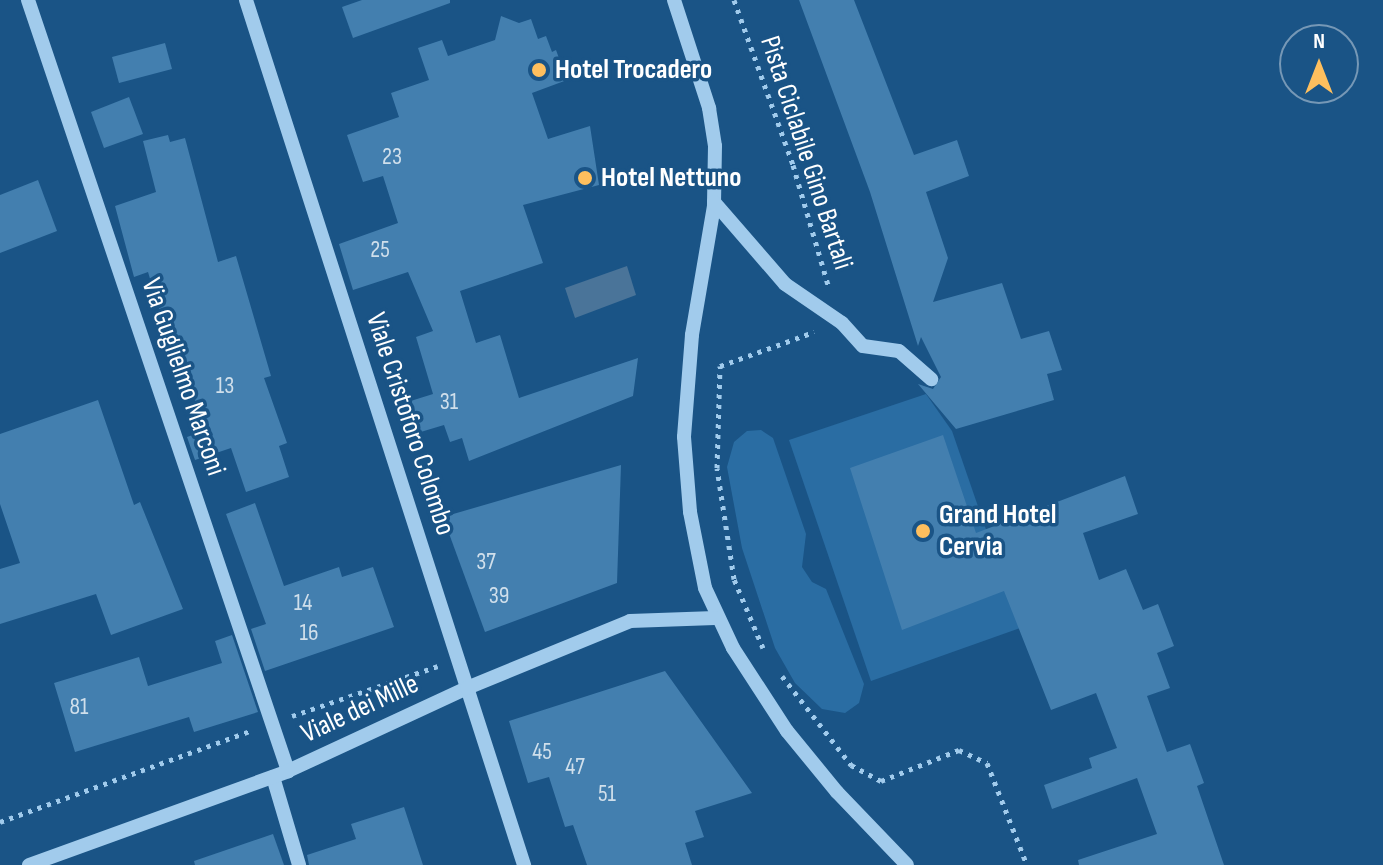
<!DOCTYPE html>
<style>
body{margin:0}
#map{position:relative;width:1383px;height:865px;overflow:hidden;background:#1a5486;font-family:"Sofia Sans Condensed",sans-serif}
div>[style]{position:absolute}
.green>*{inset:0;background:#2a6da3}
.water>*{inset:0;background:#4a7499}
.building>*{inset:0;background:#437faf}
.path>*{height:5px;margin-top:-2.5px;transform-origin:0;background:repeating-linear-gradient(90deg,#a1cbec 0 4px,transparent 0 10px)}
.minor>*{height:14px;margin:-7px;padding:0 7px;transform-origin:7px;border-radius:7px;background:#a1cbec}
.dots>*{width:22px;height:22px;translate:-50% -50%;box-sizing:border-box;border:4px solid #1a5486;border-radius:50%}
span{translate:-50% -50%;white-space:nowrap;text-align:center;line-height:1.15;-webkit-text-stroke:7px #1a5486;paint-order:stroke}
.number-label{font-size:24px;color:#d0dfeb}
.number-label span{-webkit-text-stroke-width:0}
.poi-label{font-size:28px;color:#fff;font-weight:700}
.left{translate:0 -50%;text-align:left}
.street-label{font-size:28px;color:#fff}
.north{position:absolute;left:1279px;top:24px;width:80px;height:80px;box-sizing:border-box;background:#1a5486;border:2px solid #7698b6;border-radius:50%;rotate:0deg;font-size:22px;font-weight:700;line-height:32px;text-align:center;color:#fff}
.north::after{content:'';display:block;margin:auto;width:28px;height:36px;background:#febf5e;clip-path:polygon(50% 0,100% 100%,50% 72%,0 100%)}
</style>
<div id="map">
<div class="green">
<i style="clip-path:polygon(926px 394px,952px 431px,1020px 628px,871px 681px,789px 440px)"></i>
<i style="clip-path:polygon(761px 430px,773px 438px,806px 534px,802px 567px,812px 582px,826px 589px,864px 684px,859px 703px,845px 713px,822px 709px,795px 683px,775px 648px,742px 548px,727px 467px,734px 442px,747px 431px)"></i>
</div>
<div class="water">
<i style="clip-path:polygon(627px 266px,636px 295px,575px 318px,565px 288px)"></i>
</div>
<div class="building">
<i style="clip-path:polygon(362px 0,450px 0,450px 3px,353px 38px,342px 7px)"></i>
<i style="clip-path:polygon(799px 0,854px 0,914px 155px,957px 140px,969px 176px,926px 192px,948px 258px,933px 302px,1002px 283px,1021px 339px,1049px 331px,1062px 370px,1047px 374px,1054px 400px,956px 429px,918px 384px,933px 389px,941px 377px,921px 337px,918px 346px,870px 192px)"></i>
<i style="clip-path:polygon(501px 16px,519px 23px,531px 19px,538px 39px,546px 36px,552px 52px,556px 50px,567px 80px,532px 93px,548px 139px,590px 126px,599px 185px,523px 205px,543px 263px,460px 291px,476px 343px,500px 335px,519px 398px,638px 358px,633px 396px,469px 461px,462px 438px,450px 442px,444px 425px,404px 437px,397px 415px,404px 413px,401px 404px,433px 394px,416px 337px,433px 331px,408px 272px,353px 290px,339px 244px,398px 223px,383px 176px,363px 182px,347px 135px,399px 117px,391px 93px,429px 80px,418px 48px,442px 40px,448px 56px,495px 40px)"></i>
<i style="clip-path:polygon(165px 43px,172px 69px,119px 83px,112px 57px)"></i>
<i style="clip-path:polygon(129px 97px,143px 134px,104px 148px,91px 112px)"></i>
<i style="clip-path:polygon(168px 135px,170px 142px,185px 138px,218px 262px,236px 256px,271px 376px,264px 378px,287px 443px,279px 446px,289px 477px,246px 492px,231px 448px,195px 460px,187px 437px,204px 431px,168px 310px,160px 312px,148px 272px,134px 277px,115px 206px,156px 192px,143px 141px)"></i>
<i style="clip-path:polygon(38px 180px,57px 231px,0 253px,0 195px)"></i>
<i style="clip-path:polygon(98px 400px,134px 505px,140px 502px,183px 609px,111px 635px,96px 594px,0 624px,0 569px,20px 563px,0 504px,0 434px)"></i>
<i style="clip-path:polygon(943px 435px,976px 533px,1125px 476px,1138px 514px,1083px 533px,1099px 580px,1126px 569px,1143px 610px,1158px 604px,1174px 646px,1157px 653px,1170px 688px,1147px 696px,1167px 752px,1190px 744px,1204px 783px,1197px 786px,1224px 865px,1079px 865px,1078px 860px,1157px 834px,1137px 778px,1052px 809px,1044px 785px,1092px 768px,1089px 758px,1117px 748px,1096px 693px,1051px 710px,1004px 591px,902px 630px,850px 468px)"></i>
<i style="clip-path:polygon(621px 465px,617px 583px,485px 632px,443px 517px)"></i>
<i style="clip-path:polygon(255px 503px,284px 586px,339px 567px,342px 577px,373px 567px,394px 627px,265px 671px,251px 629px,266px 624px,226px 514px)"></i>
<i style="clip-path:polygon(232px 635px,258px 712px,194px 732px,189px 717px,75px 752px,54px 683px,139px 657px,148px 686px,222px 663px,215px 641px)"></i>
<i style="clip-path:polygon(665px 671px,752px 793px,695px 811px,704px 837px,685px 843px,692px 865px,587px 865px,573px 825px,565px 827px,549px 777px,528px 783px,509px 721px)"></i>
<i style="clip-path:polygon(404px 807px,423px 865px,309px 865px,307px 855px,356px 839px,351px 824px)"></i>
<i style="clip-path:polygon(273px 834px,284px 865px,195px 865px,194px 861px)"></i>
</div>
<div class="path">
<i style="left:734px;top:0;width:175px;rotate:70.3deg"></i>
<i style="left:793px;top:165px;width:128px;rotate:73.7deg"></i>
<i style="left:763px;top:648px;width:75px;rotate:-112.8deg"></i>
<i style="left:734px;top:579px;width:112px;rotate:-98.7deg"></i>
<i style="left:717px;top:468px;width:102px;rotate:-88.3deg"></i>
<i style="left:720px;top:366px;width:100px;rotate:-19.9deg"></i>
<i style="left:782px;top:676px;width:113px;rotate:52.2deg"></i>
<i style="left:851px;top:765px;width:34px;rotate:28deg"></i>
<i style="left:881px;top:781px;width:84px;rotate:-21.7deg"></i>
<i style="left:959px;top:750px;width:31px;rotate:25deg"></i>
<i style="left:987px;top:763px;width:110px;rotate:68.6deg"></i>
<i style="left:292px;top:716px;width:154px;rotate:-18.9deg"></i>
<i style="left:0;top:822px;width:269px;rotate:-20deg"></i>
</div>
<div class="minor">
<i style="left:28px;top:0;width:814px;rotate:71.36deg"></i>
<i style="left:246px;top:0;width:909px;rotate:72.18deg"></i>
<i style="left:674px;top:0;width:114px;rotate:72deg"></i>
<i style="left:709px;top:108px;width:38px;rotate:81deg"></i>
<i style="left:715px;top:146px;width:60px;rotate:91deg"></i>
<i style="left:714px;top:206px;width:131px;rotate:99.7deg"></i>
<i style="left:692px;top:335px;width:102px;rotate:94.5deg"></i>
<i style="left:684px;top:437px;width:75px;rotate:85.4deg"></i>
<i style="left:690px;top:512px;width:77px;rotate:78.8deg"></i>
<i style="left:705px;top:588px;width:66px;rotate:65deg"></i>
<i style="left:733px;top:648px;width:99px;rotate:57deg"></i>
<i style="left:787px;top:731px;width:79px;rotate:50.7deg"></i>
<i style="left:837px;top:792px;width:101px;rotate:46.2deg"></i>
<i style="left:714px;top:202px;width:108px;rotate:49.1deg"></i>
<i style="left:785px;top:284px;width:69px;rotate:34.4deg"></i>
<i style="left:842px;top:323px;width:31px;rotate:48deg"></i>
<i style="left:863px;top:346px;width:36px;rotate:8deg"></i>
<i style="left:899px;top:351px;width:43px;rotate:41.2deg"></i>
<i style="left:273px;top:777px;width:92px;rotate:73.5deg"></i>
<i style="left:29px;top:865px;width:276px;rotate:-19.9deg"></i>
<i style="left:288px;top:771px;width:197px;rotate:-24.9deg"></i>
<i style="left:467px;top:688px;width:176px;rotate:-22.3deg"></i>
<i style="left:630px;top:621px;width:85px;rotate:-2deg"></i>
</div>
<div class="dots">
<i style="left:539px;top:70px;background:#febf5e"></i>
<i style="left:585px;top:178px;background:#febf5e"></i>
<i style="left:923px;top:531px;background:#febf5e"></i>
</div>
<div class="number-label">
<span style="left:392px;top:157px">23</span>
<span style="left:380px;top:250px">25</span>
<span style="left:225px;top:386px">13</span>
<span style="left:449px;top:402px">31</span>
<span style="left:486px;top:562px">37</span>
<span style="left:499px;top:596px">39</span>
<span style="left:303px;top:603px">14</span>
<span style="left:309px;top:633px">16</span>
<span style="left:79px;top:707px">81</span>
<span style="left:542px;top:752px">45</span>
<span style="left:575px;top:767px">47</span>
<span style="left:607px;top:794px">51</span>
</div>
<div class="poi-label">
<span class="left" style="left:555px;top:70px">Hotel Trocadero</span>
<span class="left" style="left:601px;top:178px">Hotel Nettuno</span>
<span class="left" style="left:939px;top:531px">Grand Hotel<br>Cervia</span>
</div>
<div class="street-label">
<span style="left:806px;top:153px;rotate:72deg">Pista Ciclabile Gino Bartali</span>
<span style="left:183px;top:377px;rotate:71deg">Via Guglielmo Marconi</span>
<span style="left:410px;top:424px;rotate:72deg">Viale Cristoforo Colombo</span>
<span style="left:360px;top:709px;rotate:-25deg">Viale dei Mille</span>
</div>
<div class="north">N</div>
</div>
